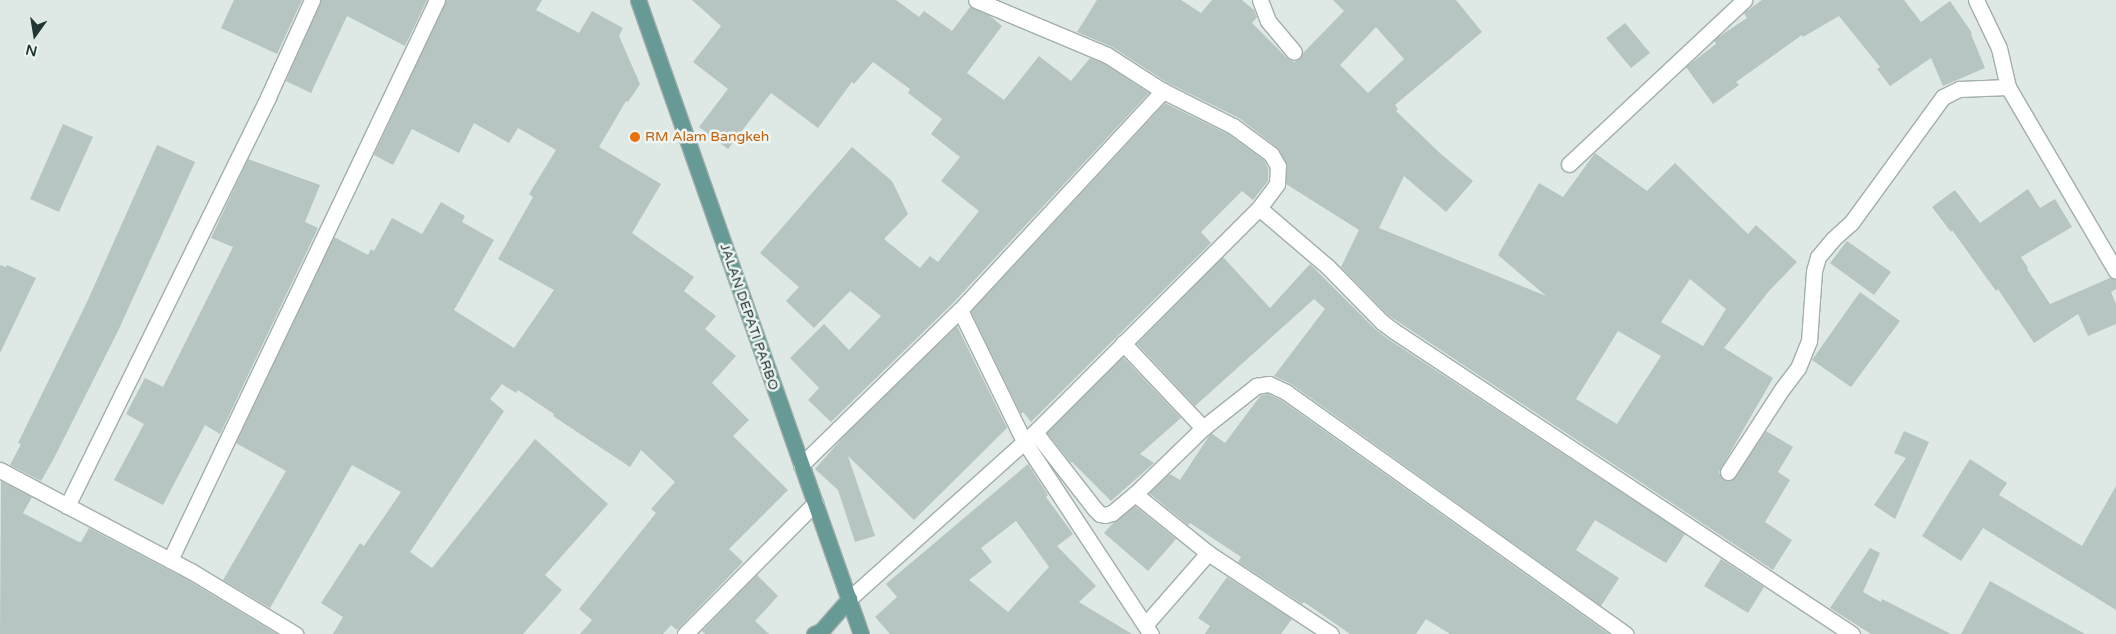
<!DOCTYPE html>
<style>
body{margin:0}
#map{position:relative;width:2116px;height:634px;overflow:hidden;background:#dee8e5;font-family:"Varela Round",sans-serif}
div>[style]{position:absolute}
.building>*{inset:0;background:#b7c5c2}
.roads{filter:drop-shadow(1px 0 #a2afac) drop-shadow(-1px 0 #a2afac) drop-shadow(0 1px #a2afac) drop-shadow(0 -1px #a2afac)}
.street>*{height:15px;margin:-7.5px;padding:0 7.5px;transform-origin:7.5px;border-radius:7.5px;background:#fff}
.secondary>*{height:15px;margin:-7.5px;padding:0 7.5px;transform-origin:7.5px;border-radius:7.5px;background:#fff}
.primary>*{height:15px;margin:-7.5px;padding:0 7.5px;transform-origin:7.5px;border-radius:7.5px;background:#679995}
.dots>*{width:14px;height:14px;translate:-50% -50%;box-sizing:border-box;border:2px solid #eef5f3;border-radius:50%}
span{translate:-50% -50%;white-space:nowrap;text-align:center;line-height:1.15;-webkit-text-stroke:5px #eef5f3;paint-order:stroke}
.food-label{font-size:14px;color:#c56008}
.left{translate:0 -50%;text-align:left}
.street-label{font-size:14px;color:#213634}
.north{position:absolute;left:10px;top:10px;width:50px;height:50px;-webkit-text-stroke:4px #eef5f3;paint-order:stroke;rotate:193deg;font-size:14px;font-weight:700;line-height:20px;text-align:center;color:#213634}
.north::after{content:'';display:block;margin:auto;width:18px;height:22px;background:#213634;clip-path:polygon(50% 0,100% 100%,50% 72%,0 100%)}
</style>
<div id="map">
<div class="building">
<i style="clip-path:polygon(234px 0,302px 0,277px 54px,221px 28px)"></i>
<i style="clip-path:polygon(321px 0,427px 0,405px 46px,347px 16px,311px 93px,286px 81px)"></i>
<i style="clip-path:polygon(446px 0,542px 0,536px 10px,579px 33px,592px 11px,623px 28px,619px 36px,640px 84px,628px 102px,626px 101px,599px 147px,661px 184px,632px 233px,694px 277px,684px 291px,716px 316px,705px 329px,736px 356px,712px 383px,749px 420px,733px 436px,788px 490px,729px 549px,743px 562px,677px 630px,671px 625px,663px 634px,580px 634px,592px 620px,579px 609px,656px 513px,651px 509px,675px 482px,641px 450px,630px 467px,553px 416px,554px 414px,518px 390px,516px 393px,502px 384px,490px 399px,504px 411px,410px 552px,432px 568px,535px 439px,608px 504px,545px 575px,562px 590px,523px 634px,333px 634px,343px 617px,321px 603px,360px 543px,364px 546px,401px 492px,352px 465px,270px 608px,223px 580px,286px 471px,236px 443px,334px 237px,368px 255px,371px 249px,374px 251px,392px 218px,422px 234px,441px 202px,465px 216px,462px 222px,494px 240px,454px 310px,514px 348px,554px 290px,498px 259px,533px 197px,529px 194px,556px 150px,518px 128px,509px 143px,474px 123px,459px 153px,412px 129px,393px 165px,374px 155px)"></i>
<i style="clip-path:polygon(692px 0,896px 0,919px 17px,924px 11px,952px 31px,970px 7px,989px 15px,1002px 26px,967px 73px,1004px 100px,1039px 56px,1071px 81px,1090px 58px,1103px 63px,1149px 93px,953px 303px,831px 422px,808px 400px,819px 388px,790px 358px,824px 324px,849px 350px,881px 316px,850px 291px,814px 328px,786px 301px,799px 287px,760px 253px,852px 147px,892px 181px,908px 214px,884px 239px,920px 268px,930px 256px,938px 262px,979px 211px,941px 181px,960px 157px,931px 134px,942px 119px,908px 93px,910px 89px,873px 62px,854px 84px,852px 82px,818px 128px,771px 93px,728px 149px,699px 127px,728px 89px,693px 62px,721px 26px)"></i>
<i style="clip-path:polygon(evenodd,1097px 0,1181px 0,1201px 13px,1212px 0,1242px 0,1254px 10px,1257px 17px,1252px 23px,1287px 58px,1294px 62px,1300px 59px,1303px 53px,1344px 11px,1333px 0,1456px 0,1482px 32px,1395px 105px,1398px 109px,1396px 111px,1441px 154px,1473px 181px,1446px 212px,1404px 176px,1379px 228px,1546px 296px,1498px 255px,1539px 183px,1563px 197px,1595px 153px,1647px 191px,1675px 163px,1748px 234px,1756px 225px,1797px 262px,1769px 291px,1724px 348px,1773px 378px,1719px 472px,1723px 480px,1733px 480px,1766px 431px,1793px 447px,1778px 472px,1790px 480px,1765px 522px,1792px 540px,1773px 570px,1388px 315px,1341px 267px,1359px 230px,1286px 184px,1287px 166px,1279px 149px,1239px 118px,1168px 83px,1112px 47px,1077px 32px,1097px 0,1376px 27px,1404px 59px,1368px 93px,1340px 65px,1376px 27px,1097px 0,1690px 279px,1726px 309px,1703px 346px,1661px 322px,1690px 279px,1097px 0,1618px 331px,1661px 356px,1617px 424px,1576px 399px,1618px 331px)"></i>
<i style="clip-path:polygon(1762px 0,1904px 0,1921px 22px,1950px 1px,1972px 33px,1971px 34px,1985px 68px,1943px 86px,1931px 58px,1890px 86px,1877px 69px,1880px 67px,1839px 16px,1803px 37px,1802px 35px,1736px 82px,1739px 85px,1713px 104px,1686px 67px,1716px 44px,1714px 40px,1747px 18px,1744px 13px)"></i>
<i style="clip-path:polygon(1625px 23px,1650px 53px,1631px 68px,1606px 38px)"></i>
<i style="clip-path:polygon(1165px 103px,1228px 134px,1264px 160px,1268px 168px,1268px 181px,1253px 200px,1242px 191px,1201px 232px,1211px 243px,1031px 422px,1023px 412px,1021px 414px,971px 312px)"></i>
<i style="clip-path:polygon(63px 124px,93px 137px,59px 212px,30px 199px)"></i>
<i style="clip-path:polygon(157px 145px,195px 162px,118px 331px,53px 460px,41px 481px,10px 465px,21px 444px,18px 443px,87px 302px)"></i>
<i style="clip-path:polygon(248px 159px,320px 185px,305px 222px,318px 228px,220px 434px,205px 425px,163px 505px,114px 480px,144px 424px,126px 414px,145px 378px,163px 387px,233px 247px,211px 238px)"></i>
<i style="clip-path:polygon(2028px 189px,2040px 208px,2055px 199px,2072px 227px,2021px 257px,2028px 268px,2027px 269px,2050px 304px,2110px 278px,2116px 280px,2116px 289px,2111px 292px,2116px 304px,2116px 324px,2088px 336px,2078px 314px,2034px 343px,1998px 289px,1996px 291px,1952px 230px,1951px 232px,1932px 207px,1955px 190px,1980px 223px)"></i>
<i style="clip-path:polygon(1847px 241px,1891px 272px,1874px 295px,1830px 263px)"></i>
<i style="clip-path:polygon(1223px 257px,1270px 308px,1310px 264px,1375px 329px,1388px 339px,1685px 534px,1666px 563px,1595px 520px,1576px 550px,1619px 578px,1601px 606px,1291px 384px,1274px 376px,1325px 309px,1314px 299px,1195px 406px,1137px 344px)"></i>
<i style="clip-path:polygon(0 265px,6px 267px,7px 265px,36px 278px,0 353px)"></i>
<i style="clip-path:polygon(1860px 292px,1900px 321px,1851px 387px,1812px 360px)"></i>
<i style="clip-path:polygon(957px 326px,1007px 428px,914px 520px,848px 456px,875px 536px,855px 542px,838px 490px,815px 469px,845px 435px)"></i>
<i style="clip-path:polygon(1123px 357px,1181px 418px,1140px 454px,1154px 463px,1111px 501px,1072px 462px,1071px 463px,1047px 433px)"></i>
<i style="clip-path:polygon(1268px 394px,1281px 400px,1609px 634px,1450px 634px,1426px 619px,1416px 634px,1350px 634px,1304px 602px,1302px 604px,1238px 562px,1241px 557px,1190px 523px,1188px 525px,1149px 493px,1170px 474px,1180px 480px,1211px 433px,1225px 443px,1261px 395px)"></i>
<i style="clip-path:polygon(1904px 431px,1929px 442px,1895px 519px,1874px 505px,1906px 458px,1894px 453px)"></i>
<i style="clip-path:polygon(1970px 459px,2007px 483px,1999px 495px,2082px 546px,2116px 486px,2116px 610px,1983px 528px,1961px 561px,1922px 536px)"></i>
<i style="clip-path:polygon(evenodd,1028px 464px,1048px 495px,1046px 497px,1073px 534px,1057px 546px,1096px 586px,1079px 602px,1132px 634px,890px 634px,875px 617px,897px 597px,886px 584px,1028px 464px,1016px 521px,1049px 567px,1008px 612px,969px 580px,992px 562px,981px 548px,1016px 521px)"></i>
<i style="clip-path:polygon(1px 481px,32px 497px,23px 513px,79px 542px,81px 542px,89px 528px,186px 579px,277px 634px,0 634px)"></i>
<i style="clip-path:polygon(1135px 506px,1176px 539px,1148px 571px,1104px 533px,1114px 522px)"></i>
<i style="clip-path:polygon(1870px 548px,1880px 553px,1863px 592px,1881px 602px,1882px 599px,1951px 634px,1871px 634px,1830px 608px)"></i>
<i style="clip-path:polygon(1721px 559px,1764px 587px,1748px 613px,1704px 586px)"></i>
<i style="clip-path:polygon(757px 575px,778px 596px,755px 621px,769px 634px,705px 634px,702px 631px)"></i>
<i style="clip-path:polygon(1227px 577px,1292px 619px,1281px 634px,1205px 634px,1210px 626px,1198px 618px)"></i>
<i style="clip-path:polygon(1990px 581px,2085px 634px,1961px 634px)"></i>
</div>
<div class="roads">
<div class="street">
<i style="left:1260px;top:0;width:22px;rotate:69deg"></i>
<i style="left:1268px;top:21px;width:40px;rotate:50deg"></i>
<i style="left:1569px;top:164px;width:240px;rotate:-43.1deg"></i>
<i style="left:1259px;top:208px;width:91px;rotate:40.5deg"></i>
<i style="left:1328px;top:267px;width:77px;rotate:45.5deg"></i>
<i style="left:1382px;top:322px;width:15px;rotate:37deg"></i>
<i style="left:1394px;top:331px;width:549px;rotate:33.49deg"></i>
<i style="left:960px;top:310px;width:146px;rotate:64deg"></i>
<i style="left:1024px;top:441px;width:231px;rotate:56.7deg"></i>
<i style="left:1123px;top:343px;width:117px;rotate:46.7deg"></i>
<i style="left:1035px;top:432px;width:98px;rotate:52.1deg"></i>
<i style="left:1095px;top:509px;width:7px;rotate:45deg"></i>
<i style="left:1100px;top:514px;width:5px;rotate:11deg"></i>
<i style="left:1105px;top:515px;width:7px;rotate:-16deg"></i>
<i style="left:1112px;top:513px;width:30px;rotate:-40deg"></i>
<i style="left:1135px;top:494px;width:95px;rotate:-44.1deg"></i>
<i style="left:1203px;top:428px;width:68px;rotate:-38.4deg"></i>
<i style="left:1256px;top:386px;width:13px;rotate:-9deg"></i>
<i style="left:1269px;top:384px;width:19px;rotate:25deg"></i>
<i style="left:1286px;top:392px;width:417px;rotate:35.5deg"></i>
<i style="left:801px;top:465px;width:222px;rotate:-44.3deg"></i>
<i style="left:960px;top:310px;width:299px;rotate:-47.2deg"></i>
<i style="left:0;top:470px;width:216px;rotate:27.9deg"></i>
<i style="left:191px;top:571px;width:122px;rotate:31.2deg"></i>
<i style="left:1728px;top:472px;width:99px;rotate:-57deg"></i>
<i style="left:1782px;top:389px;width:26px;rotate:-53deg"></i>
<i style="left:1798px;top:368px;width:29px;rotate:-68deg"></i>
<i style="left:1809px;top:341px;width:70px;rotate:-85.9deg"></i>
<i style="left:1814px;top:271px;width:15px;rotate:-74deg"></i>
<i style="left:1818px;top:257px;width:23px;rotate:-50deg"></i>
<i style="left:1833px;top:239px;width:24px;rotate:-42deg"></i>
<i style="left:1851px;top:223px;width:156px;rotate:-53.9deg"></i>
<i style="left:1943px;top:97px;width:18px;rotate:-27deg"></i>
<i style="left:1959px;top:89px;width:49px;rotate:-2.3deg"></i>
<i style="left:1135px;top:494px;width:94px;rotate:38.9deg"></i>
<i style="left:1208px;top:553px;width:147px;rotate:33.4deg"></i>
<i style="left:67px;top:506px;width:456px;rotate:-63.8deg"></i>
<i style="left:268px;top:97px;width:107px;rotate:-65.6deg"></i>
<i style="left:170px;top:560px;width:620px;rotate:-64.51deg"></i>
<i style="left:849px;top:599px;width:250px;rotate:-41.9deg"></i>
<i style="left:1035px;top:432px;width:317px;rotate:-45deg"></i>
<i style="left:1259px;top:208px;width:30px;rotate:-53deg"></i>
<i style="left:1277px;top:184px;width:18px;rotate:-87deg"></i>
<i style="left:1278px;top:166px;width:14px;rotate:-120deg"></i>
<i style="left:1271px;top:154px;width:47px;rotate:-143.6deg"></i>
<i style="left:1233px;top:126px;width:78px;rotate:-153.4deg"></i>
<i style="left:1163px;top:91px;width:67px;rotate:-147.3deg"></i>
<i style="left:1107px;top:55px;width:142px;rotate:-157.2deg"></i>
<i style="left:1145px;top:625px;width:96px;rotate:-48.8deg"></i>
<i style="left:685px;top:634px;width:185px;rotate:-45.2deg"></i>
</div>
<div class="secondary">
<i style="left:1976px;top:0;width:53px;rotate:64.4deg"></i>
<i style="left:1999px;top:48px;width:40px;rotate:77deg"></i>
<i style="left:2008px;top:87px;width:213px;rotate:59.6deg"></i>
</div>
<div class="primary">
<i style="left:638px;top:0;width:672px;rotate:70.62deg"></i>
<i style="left:814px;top:634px;width:8px;rotate:-23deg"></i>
<i style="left:821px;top:631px;width:43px;rotate:-48.8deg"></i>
</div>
</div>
<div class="dots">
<i style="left:635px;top:137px;background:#e8710a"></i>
</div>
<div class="food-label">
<span class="left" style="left:645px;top:137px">RM Alam Bangkeh</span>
</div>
<div class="street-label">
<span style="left:749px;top:317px;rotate:71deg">JALAN DEPATI PARBO</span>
</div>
<div class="north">N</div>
</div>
